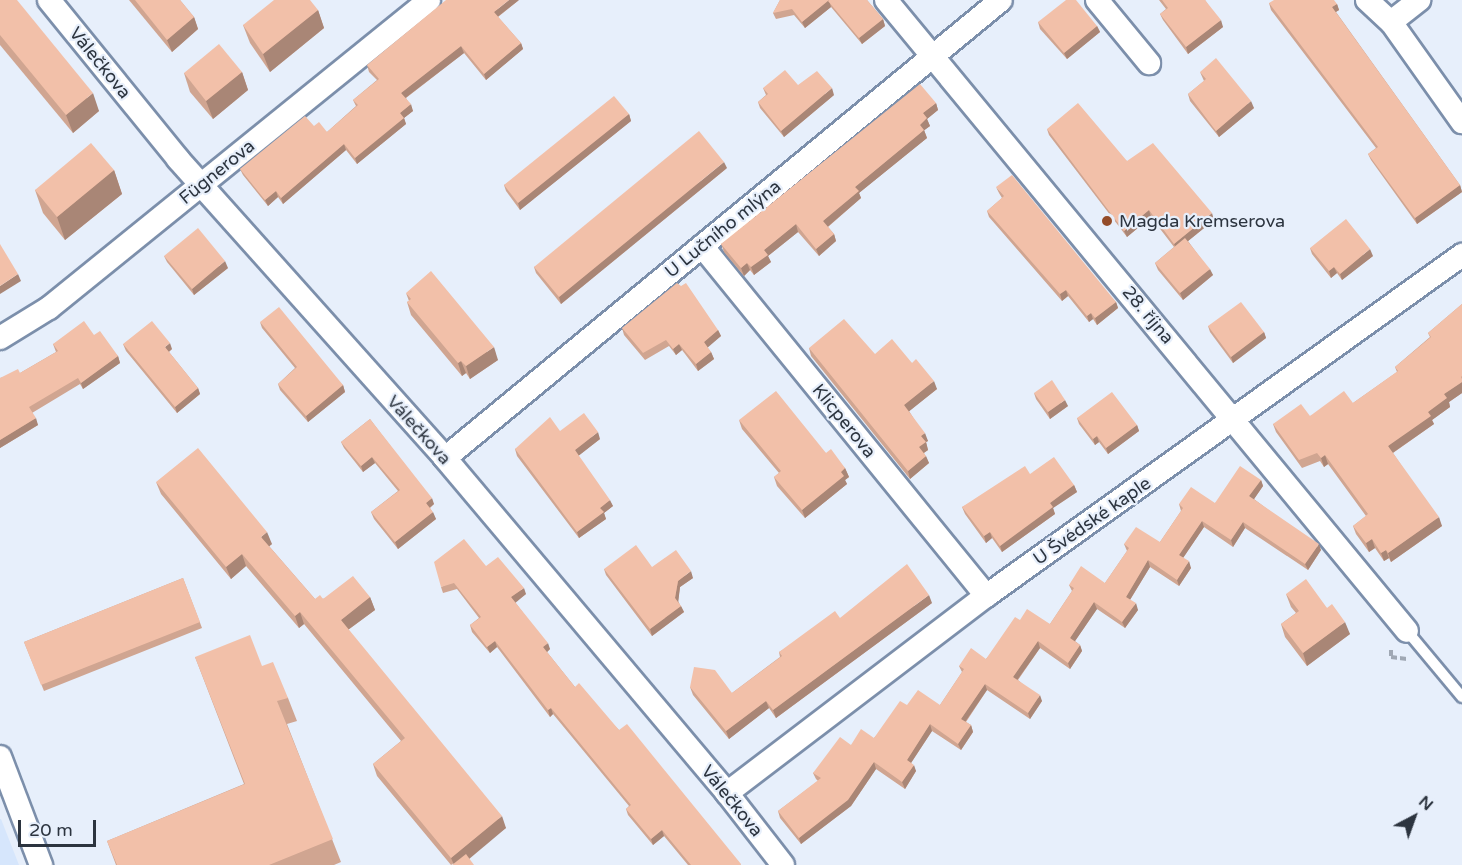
<!DOCTYPE html>
<meta charset="utf-8">
<style>
body{margin:0}
#map{position:relative;width:1462px;height:865px;overflow:hidden;background:#e7effb;font-family:"Varela Round",sans-serif}
div>[style]{position:absolute}
.built>*{inset:0;background:#d6e6fc}
.path>*{height:4px;margin-top:-2px;transform-origin:0;background:repeating-linear-gradient(90deg,#a0a8b4 0 6px,transparent 0 9px)}
.roads{filter:drop-shadow(2px 0 #7c8fab) drop-shadow(-2px 0 #7c8fab) drop-shadow(0 2px #7c8fab) drop-shadow(0 -2px #7c8fab)}
.lane>*{height:10px;margin:-5px;padding:0 5px;transform-origin:5px;border-radius:5px;background:#fff}
.street>*{height:22px;margin:-11px;padding:0 11px;transform-origin:11px;border-radius:11px;background:#fff}
.wall>*{inset:0;background:#d0a591}
.shaded-wall>*{inset:0;background:#a98676}
.building>*{inset:0;background:#f2c0a9}
.dots>*{width:16px;height:16px;translate:-50% -50%;box-sizing:border-box;border:3px solid #e7effb;border-radius:50%}
span{translate:-50% -50%;white-space:nowrap;text-align:center;line-height:1.15;-webkit-text-stroke:4.5px #e7effb;paint-order:stroke}
.street-label{font-size:18px;color:#2c343f}
.poi-label{font-size:18px;color:#2c343f}
.left{translate:0 -50%;text-align:left}
.north{position:absolute;left:1384px;top:787px;width:60px;height:60px;-webkit-text-stroke:4px #e7effb;paint-order:stroke;rotate:41deg;font-size:16px;font-weight:700;line-height:24px;text-align:center;color:#2c343f}
.north::after{content:'';display:block;margin:auto;width:21px;height:27px;background:#2c343f;clip-path:polygon(50% 0,100% 100%,50% 72%,0 100%)}
.scale{position:absolute;left:18px;top:820px;width:78px;height:27px;box-sizing:border-box;border:3px solid #2c343f;border-top:0;padding-left:8px;font-size:18px;line-height:21px;white-space:nowrap;color:#2c343f;-webkit-text-stroke:4px #e7effb;paint-order:stroke}
</style>
<div id="map">
<div class="built">
<i style="clip-path:polygon(0 819px,1px 819px,19px 865px,0 865px)"></i>
</div>
<div class="path">
<i style="left:1391px;top:650px;width:7px;rotate:90deg"></i>
<i style="left:1391px;top:657px;width:16px;rotate:7deg"></i>
</div>
<div class="roads">
<div class="lane">
<i style="left:1407px;top:631px;width:86px;rotate:50.2deg"></i>
</div>
<div class="street">
<i style="left:49px;top:0;width:205px;rotate:50.9deg"></i>
<i style="left:178px;top:159px;width:401px;rotate:48.2deg"></i>
<i style="left:445px;top:458px;width:438px;rotate:49.9deg"></i>
<i style="left:727px;top:793px;width:91px;rotate:52.1deg"></i>
<i style="left:886px;top:0;width:818px;rotate:50.45deg"></i>
<i style="left:1097px;top:0;width:82px;rotate:50.5deg"></i>
<i style="left:1367px;top:0;width:33px;rotate:43deg"></i>
<i style="left:1391px;top:22px;width:123px;rotate:54.6deg"></i>
<i style="left:1391px;top:22px;width:36px;rotate:-38deg"></i>
<i style="left:702px;top:246px;width:451px;rotate:50.9deg"></i>
<i style="left:0;top:338px;width:57px;rotate:-31.5deg"></i>
<i style="left:49px;top:308px;width:489px;rotate:-39deg"></i>
<i style="left:445px;top:458px;width:720px;rotate:-39.48deg"></i>
<i style="left:0;top:757px;width:116px;rotate:69.2deg"></i>
<i style="left:727px;top:793px;width:325px;rotate:-37.3deg"></i>
<i style="left:986px;top:596px;width:586px;rotate:-35.62deg"></i>
</div>
</div>
<div class="wall">
<i style="clip-path:polygon(0 0,99px 111px,73px 133px,0 45px)"></i>
<i style="clip-path:polygon(129px 0,180px 0,194px 17px,198px 29px,172px 52px)"></i>
<i style="clip-path:polygon(519px 0,498px 17px,521px 43px,523px 49px,486px 80px,464px 53px,406px 98px,413px 111px,404px 118px,406px 124px,357px 164px,346px 150px,283px 204px,278px 197px,268px 206px,243px 175px,240px 169px,314px 126px,327px 132px,356px 106px,353px 100px,377px 80px,369px 72px,367px 65px)"></i>
<i style="clip-path:polygon(780px 0,867px 0,883px 19px,885px 26px,862px 44px,831px 7px,805px 28px,794px 15px,776px 19px,773px 13px)"></i>
<i style="clip-path:polygon(1159px 0,1205px 0,1223px 27px,1188px 54px,1163px 20px,1160px 14px,1166px 9px)"></i>
<i style="clip-path:polygon(1269px 3px,1337px 4px,1339px 10px,1336px 12px,1460px 185px,1462px 192px,1417px 224px,1371px 160px,1368px 154px,1376px 148px,1271px 10px)"></i>
<i style="clip-path:polygon(318px 10px,324px 28px,270px 72px,250px 43px,243px 25px)"></i>
<i style="clip-path:polygon(1038px 22px,1097px 26px,1100px 32px,1067px 59px,1040px 29px)"></i>
<i style="clip-path:polygon(242px 72px,248px 90px,213px 119px,190px 92px,184px 73px)"></i>
<i style="clip-path:polygon(1200px 72px,1254px 108px,1219px 137px,1190px 101px,1188px 94px,1204px 81px)"></i>
<i style="clip-path:polygon(763px 88px,834px 95px,784px 137px,760px 108px,758px 102px,766px 95px)"></i>
<i style="clip-path:polygon(936px 103px,938px 110px,927px 119px,930px 126px,924px 130px,927px 138px,859px 193px,861px 198px,828px 227px,834px 234px,836px 241px,819px 256px,798px 232px,768px 256px,771px 262px,754px 275px,750px 270px,744px 276px,724px 252px,721px 244px)"></i>
<i style="clip-path:polygon(629px 114px,631px 121px,520px 210px,506px 191px,504px 185px)"></i>
<i style="clip-path:polygon(1047px 129px,1127px 161px,1214px 220px,1188px 241px,1213px 275px,1183px 300px,1158px 270px,1155px 263px,1174px 247px,1151px 217px,1127px 237px,1049px 135px)"></i>
<i style="clip-path:polygon(727px 168px,561px 304px,536px 273px,534px 267px)"></i>
<i style="clip-path:polygon(114px 170px,122px 194px,65px 240px,43px 213px,35px 190px)"></i>
<i style="clip-path:polygon(996px 187px,1116px 302px,1118px 308px,1097px 325px,1093px 319px,1089px 322px,1068px 296px,1062px 301px,989px 217px,987px 211px,1002px 198px,999px 193px)"></i>
<i style="clip-path:polygon(1310px 248px,1373px 256px,1342px 280px,1337px 273px,1331px 278px,1312px 254px)"></i>
<i style="clip-path:polygon(164px 256px,228px 268px,194px 295px,167px 262px)"></i>
<i style="clip-path:polygon(406px 293px,498px 360px,470px 379px,466px 373px,462px 376px,411px 315px,407px 302px,409px 301px)"></i>
<i style="clip-path:polygon(1462px 304px,1462px 393px,1449px 402px,1450px 407px,1432px 420px,1434px 424px,1393px 453px,1442px 526px,1391px 562px,1389px 558px,1384px 561px,1375px 548px,1369px 552px,1356px 534px,1353px 526px,1366px 516px,1328px 464px,1324px 467px,1320px 461px,1302px 468px,1276px 432px,1273px 424px,1310px 416px,1353px 403px,1397px 372px,1395px 367px,1430px 337px,1428px 333px)"></i>
<i style="clip-path:polygon(260px 322px,343px 385px,345px 392px,308px 422px,280px 390px,278px 384px,295px 368px,262px 328px)"></i>
<i style="clip-path:polygon(1208px 326px,1264px 332px,1266px 338px,1233px 363px,1210px 332px)"></i>
<i style="clip-path:polygon(622px 328px,718px 330px,721px 336px,707px 347px,711px 352px,714px 359px,698px 371px,682px 350px,676px 355px,669px 346px,645px 360px,624px 335px)"></i>
<i style="clip-path:polygon(94px 335px,118px 356px,120px 363px,83px 389px,80px 384px,32px 413px,38px 425px,0 448px,0 378px,20px 373px,56px 352px,53px 344px)"></i>
<i style="clip-path:polygon(123px 344px,172px 349px,169px 352px,198px 388px,200px 394px,177px 413px,126px 351px)"></i>
<i style="clip-path:polygon(809px 348px,875px 354px,912px 363px,937px 389px,909px 411px,928px 441px,926px 442px,928px 450px,924px 453px,929px 463px,910px 479px,811px 356px)"></i>
<i style="clip-path:polygon(1034px 393px,1068px 406px,1050px 419px,1036px 399px)"></i>
<i style="clip-path:polygon(1077px 418px,1137px 425px,1139px 431px,1108px 454px,1099px 442px,1095px 445px,1079px 424px)"></i>
<i style="clip-path:polygon(370px 419px,434px 504px,430px 508px,436px 519px,398px 549px,374px 519px,371px 512px,398px 491px,375px 463px,363px 472px,344px 448px,341px 442px)"></i>
<i style="clip-path:polygon(739px 420px,826px 453px,845px 468px,849px 477px,845px 480px,847px 484px,805px 518px,777px 486px,774px 477px,779px 473px,742px 429px)"></i>
<i style="clip-path:polygon(560px 431px,600px 439px,578px 456px,613px 506px,604px 513px,606px 519px,579px 538px,517px 456px,515px 449px)"></i>
<i style="clip-path:polygon(1030px 474px,1074px 485px,1077px 492px,1053px 508px,1055px 514px,1002px 552px,992px 538px,986px 543px,965px 514px,962px 507px)"></i>
<i style="clip-path:polygon(1261px 480px,1263px 486px,1254px 499px,1321px 550px,1308px 570px,1245px 528px,1233px 547px,1204px 527px,1183px 558px,1191px 568px,1179px 586px,1150px 567px,1130px 600px,1138px 610px,1125px 628px,1097px 609px,1075px 641px,1080px 645px,1082px 651px,1070px 669px,1040px 648px,1018px 680px,1042px 701px,1030px 719px,987px 690px,966px 722px,971px 725px,973px 732px,961px 750px,932px 731px,911px 763px,916px 771px,905px 789px,876px 769px,851px 806px,801px 844px,780px 818px,778px 811px,818px 781px,816px 779px,813px 773px,851px 745px,874px 738px,907px 705px,940px 705px,962px 672px,959px 666px,986px 659px,1020px 620px,1050px 624px,1072px 591px,1069px 585px,1105px 583px,1127px 551px,1124px 544px,1160px 542px,1181px 511px,1179px 504px,1215px 503px)"></i>
<i style="clip-path:polygon(156px 482px,272px 544px,269px 546px,315px 599px,370px 597px,375px 610px,348px 630px,506px 828px,451px 865px,377px 776px,373px 764px,401px 741px,304px 624px,299px 628px,246px 566px,231px 579px,161px 494px)"></i>
<i style="clip-path:polygon(486px 566px,526px 594px,515px 602px,550px 649px,547px 652px,575px 687px,619px 730px,741px 865px,688px 865px,664px 836px,653px 845px,628px 815px,626px 809px,629px 806px,553px 714px,550px 717px,497px 647px,490px 653px,472px 632px,470px 625px,479px 618px,457px 589px,443px 593px,441px 587px)"></i>
<i style="clip-path:polygon(652px 567px,693px 578px,680px 587px,678px 601px,684px 612px,652px 636px,606px 575px,604px 569px)"></i>
<i style="clip-path:polygon(183px 578px,202px 628px,44px 691px,24px 642px)"></i>
<i style="clip-path:polygon(1286px 594px,1327px 608px,1350px 634px,1307px 666px,1285px 637px,1281px 624px,1296px 613px,1291px 607px)"></i>
<i style="clip-path:polygon(932px 603px,776px 718px,769px 708px,729px 739px,693px 695px,690px 687px,732px 693px,780px 657px,779px 652px,840px 618px)"></i>
<i style="clip-path:polygon(195px 657px,262px 666px,288px 698px,297px 721px,287px 724px,341px 862px,334px 865px,116px 865px,107px 841px,244px 784px)"></i>
</div>
<div class="shaded-wall">
<i style="clip-path:polygon(509px 0,519px 0,496px 18px,494px 12px)"></i>
<i style="clip-path:polygon(829px 0,831px 7px,805px 28px,802px 22px)"></i>
<i style="clip-path:polygon(1337px 4px,1339px 10px,1334px 13px,1332px 7px)"></i>
<i style="clip-path:polygon(318px 10px,324px 28px,270px 72px,263px 54px)"></i>
<i style="clip-path:polygon(194px 17px,198px 29px,172px 52px,167px 40px)"></i>
<i style="clip-path:polygon(883px 19px,885px 26px,862px 44px,859px 38px)"></i>
<i style="clip-path:polygon(1221px 20px,1223px 27px,1188px 54px,1186px 47px)"></i>
<i style="clip-path:polygon(1097px 26px,1100px 32px,1067px 59px,1064px 53px)"></i>
<i style="clip-path:polygon(521px 43px,523px 49px,486px 80px,484px 74px)"></i>
<i style="clip-path:polygon(461px 46px,464px 53px,404px 99px,401px 93px)"></i>
<i style="clip-path:polygon(242px 72px,248px 90px,213px 119px,206px 101px)"></i>
<i style="clip-path:polygon(832px 88px,834px 95px,784px 137px,781px 131px)"></i>
<i style="clip-path:polygon(93px 93px,99px 111px,73px 133px,66px 115px)"></i>
<i style="clip-path:polygon(1251px 101px,1254px 108px,1219px 137px,1216px 131px)"></i>
<i style="clip-path:polygon(936px 103px,938px 110px,927px 119px,930px 126px,922px 132px,920px 125px,923px 113px)"></i>
<i style="clip-path:polygon(411px 104px,413px 111px,404px 118px,406px 124px,357px 164px,355px 158px,400px 113px)"></i>
<i style="clip-path:polygon(629px 114px,631px 121px,520px 210px,518px 203px)"></i>
<i style="clip-path:polygon(924px 130px,927px 138px,859px 193px,861px 198px,825px 229px,823px 221px,855px 187px)"></i>
<i style="clip-path:polygon(344px 144px,346px 150px,283px 204px,281px 198px)"></i>
<i style="clip-path:polygon(724px 162px,727px 168px,561px 304px,559px 297px)"></i>
<i style="clip-path:polygon(114px 170px,122px 194px,65px 240px,57px 217px)"></i>
<i style="clip-path:polygon(1460px 185px,1462px 192px,1417px 224px,1415px 218px)"></i>
<i style="clip-path:polygon(276px 191px,278px 197px,268px 206px,265px 200px)"></i>
<i style="clip-path:polygon(1149px 210px,1151px 217px,1127px 237px,1124px 231px)"></i>
<i style="clip-path:polygon(1212px 213px,1214px 220px,1177px 250px,1174px 244px)"></i>
<i style="clip-path:polygon(796px 224px,798px 232px,768px 256px,771px 262px,754px 275px,751px 267px,764px 250px)"></i>
<i style="clip-path:polygon(834px 234px,836px 241px,819px 256px,816px 249px)"></i>
<i style="clip-path:polygon(1370px 249px,1373px 256px,1342px 280px,1340px 274px)"></i>
<i style="clip-path:polygon(225px 261px,228px 268px,194px 295px,192px 289px)"></i>
<i style="clip-path:polygon(747px 263px,750px 270px,744px 276px,741px 268px)"></i>
<i style="clip-path:polygon(1334px 267px,1337px 273px,1331px 278px,1329px 271px)"></i>
<i style="clip-path:polygon(1210px 269px,1213px 275px,1183px 300px,1180px 293px)"></i>
<i style="clip-path:polygon(18px 274px,21px 281px,0 294px,0 286px)"></i>
<i style="clip-path:polygon(1066px 290px,1068px 296px,1062px 301px,1060px 294px)"></i>
<i style="clip-path:polygon(1116px 302px,1118px 308px,1097px 325px,1095px 318px)"></i>
<i style="clip-path:polygon(1091px 313px,1093px 319px,1089px 322px,1087px 316px)"></i>
<i style="clip-path:polygon(718px 330px,721px 336px,706px 349px,704px 342px)"></i>
<i style="clip-path:polygon(1264px 332px,1266px 338px,1233px 363px,1231px 357px)"></i>
<i style="clip-path:polygon(170px 343px,172px 349px,167px 353px,165px 347px)"></i>
<i style="clip-path:polygon(679px 344px,682px 350px,676px 355px,673px 349px)"></i>
<i style="clip-path:polygon(494px 347px,498px 360px,470px 379px,466px 366px)"></i>
<i style="clip-path:polygon(711px 352px,714px 359px,698px 371px,696px 364px)"></i>
<i style="clip-path:polygon(118px 356px,120px 363px,83px 389px,81px 383px)"></i>
<i style="clip-path:polygon(461px 361px,466px 373px,462px 376px,458px 363px)"></i>
<i style="clip-path:polygon(934px 381px,937px 389px,907px 413px,904px 405px)"></i>
<i style="clip-path:polygon(1462px 382px,1462px 393px,1449px 402px,1450px 407px,1432px 420px,1434px 424px,1391px 454px,1388px 446px,1428px 412px,1444px 394px)"></i>
<i style="clip-path:polygon(343px 385px,345px 392px,308px 422px,306px 416px)"></i>
<i style="clip-path:polygon(198px 388px,200px 394px,177px 413px,175px 407px)"></i>
<i style="clip-path:polygon(1065px 400px,1068px 406px,1050px 419px,1048px 412px)"></i>
<i style="clip-path:polygon(36px 418px,38px 425px,0 448px,0 440px)"></i>
<i style="clip-path:polygon(1137px 425px,1139px 431px,1108px 454px,1106px 448px)"></i>
<i style="clip-path:polygon(598px 432px,600px 439px,577px 457px,575px 450px)"></i>
<i style="clip-path:polygon(925px 433px,928px 441px,926px 442px,928px 450px,922px 454px,919px 447px,921px 436px)"></i>
<i style="clip-path:polygon(1097px 436px,1099px 442px,1095px 445px,1093px 439px)"></i>
<i style="clip-path:polygon(1325px 455px,1328px 464px,1324px 467px,1321px 458px)"></i>
<i style="clip-path:polygon(926px 456px,929px 463px,910px 479px,908px 471px)"></i>
<i style="clip-path:polygon(372px 457px,375px 463px,363px 472px,361px 466px)"></i>
<i style="clip-path:polygon(845px 468px,849px 477px,845px 480px,847px 484px,805px 518px,802px 510px)"></i>
<i style="clip-path:polygon(1261px 480px,1263px 486px,1252px 502px,1249px 496px)"></i>
<i style="clip-path:polygon(1074px 485px,1077px 492px,1053px 508px,1055px 514px,1002px 552px,1000px 546px,1050px 503px)"></i>
<i style="clip-path:polygon(432px 498px,434px 504px,428px 509px,426px 503px)"></i>
<i style="clip-path:polygon(610px 500px,613px 506px,604px 513px,606px 519px,579px 538px,577px 532px,600px 508px)"></i>
<i style="clip-path:polygon(433px 512px,436px 519px,398px 549px,395px 542px)"></i>
<i style="clip-path:polygon(1439px 517px,1442px 526px,1391px 562px,1388px 553px)"></i>
<i style="clip-path:polygon(1202px 521px,1204px 527px,1181px 561px,1179px 555px)"></i>
<i style="clip-path:polygon(1243px 522px,1245px 528px,1233px 547px,1231px 540px)"></i>
<i style="clip-path:polygon(267px 532px,272px 544px,266px 549px,261px 537px)"></i>
<i style="clip-path:polygon(990px 532px,992px 538px,986px 543px,984px 536px)"></i>
<i style="clip-path:polygon(1372px 539px,1375px 548px,1369px 552px,1366px 543px)"></i>
<i style="clip-path:polygon(1319px 544px,1321px 550px,1308px 570px,1305px 564px)"></i>
<i style="clip-path:polygon(1386px 550px,1389px 558px,1384px 561px,1381px 553px)"></i>
<i style="clip-path:polygon(242px 554px,246px 566px,231px 579px,226px 567px)"></i>
<i style="clip-path:polygon(1148px 560px,1150px 567px,1128px 603px,1126px 597px)"></i>
<i style="clip-path:polygon(1189px 561px,1191px 568px,1179px 586px,1177px 580px)"></i>
<i style="clip-path:polygon(691px 571px,693px 578px,680px 587px,678px 604px,675px 598px,678px 581px)"></i>
<i style="clip-path:polygon(524px 588px,526px 594px,514px 604px,511px 597px)"></i>
<i style="clip-path:polygon(929px 595px,932px 603px,776px 718px,773px 710px)"></i>
<i style="clip-path:polygon(370px 597px,375px 610px,345px 632px,341px 620px)"></i>
<i style="clip-path:polygon(1094px 602px,1097px 609px,1073px 644px,1070px 638px)"></i>
<i style="clip-path:polygon(1136px 603px,1138px 610px,1125px 628px,1122px 622px)"></i>
<i style="clip-path:polygon(681px 606px,684px 612px,652px 636px,650px 629px)"></i>
<i style="clip-path:polygon(300px 612px,304px 624px,299px 628px,295px 616px)"></i>
<i style="clip-path:polygon(1345px 622px,1350px 634px,1307px 666px,1303px 653px)"></i>
<i style="clip-path:polygon(495px 641px,497px 647px,490px 653px,487px 647px)"></i>
<i style="clip-path:polygon(1038px 641px,1040px 648px,1015px 683px,1013px 677px)"></i>
<i style="clip-path:polygon(548px 643px,550px 649px,545px 654px,543px 647px)"></i>
<i style="clip-path:polygon(1080px 645px,1082px 651px,1070px 669px,1068px 663px)"></i>
<i style="clip-path:polygon(985px 684px,987px 690px,963px 725px,961px 719px)"></i>
<i style="clip-path:polygon(1040px 695px,1042px 701px,1030px 719px,1028px 713px)"></i>
<i style="clip-path:polygon(766px 701px,769px 708px,729px 739px,726px 731px)"></i>
<i style="clip-path:polygon(551px 708px,553px 714px,550px 717px,548px 710px)"></i>
<i style="clip-path:polygon(930px 724px,932px 731px,909px 766px,907px 760px)"></i>
<i style="clip-path:polygon(971px 725px,973px 732px,961px 750px,958px 744px)"></i>
<i style="clip-path:polygon(874px 762px,876px 769px,851px 806px,801px 844px,799px 838px)"></i>
<i style="clip-path:polygon(914px 765px,916px 771px,905px 789px,902px 782px)"></i>
<i style="clip-path:polygon(502px 816px,506px 828px,462px 865px,454px 865px,451px 858px)"></i>
<i style="clip-path:polygon(662px 830px,664px 836px,653px 845px,651px 839px)"></i>
</div>
<div class="building">
<i style="clip-path:polygon(0 0,17px 0,93px 93px,66px 115px,0 35px)"></i>
<i style="clip-path:polygon(135px 0,180px 0,194px 17px,167px 40px)"></i>
<i style="clip-path:polygon(274px 0,310px 0,318px 10px,263px 54px,243px 25px)"></i>
<i style="clip-path:polygon(446px 0,509px 0,494px 12px,521px 43px,484px 74px,461px 46px,401px 93px,411px 104px,400px 113px,404px 118px,355px 158px,344px 144px,281px 198px,276px 191px,265px 200px,240px 169px,305px 116px,314px 126px,319px 122px,327px 132px,358px 105px,353px 100px,379px 79px,367px 65px)"></i>
<i style="clip-path:polygon(780px 0,829px 0,802px 22px,792px 9px,773px 13px)"></i>
<i style="clip-path:polygon(829px 0,867px 0,883px 19px,859px 38px,828px 1px)"></i>
<i style="clip-path:polygon(1066px 0,1076px 0,1097px 26px,1064px 53px,1038px 22px)"></i>
<i style="clip-path:polygon(1162px 0,1205px 0,1221px 20px,1186px 47px,1160px 14px,1168px 8px)"></i>
<i style="clip-path:polygon(1274px 0,1334px 0,1337px 4px,1332px 7px,1460px 185px,1415px 218px,1368px 154px,1378px 147px,1269px 3px)"></i>
<i style="clip-path:polygon(219px 44px,242px 72px,206px 101px,184px 73px)"></i>
<i style="clip-path:polygon(1216px 58px,1251px 101px,1216px 131px,1188px 94px,1206px 79px,1200px 72px)"></i>
<i style="clip-path:polygon(785px 70px,798px 85px,817px 71px,832px 88px,781px 131px,758px 102px,768px 94px,763px 88px)"></i>
<i style="clip-path:polygon(920px 84px,936px 103px,923px 113px,927px 118px,920px 125px,924px 130px,855px 187px,859px 191px,823px 221px,834px 234px,816px 249px,796px 224px,764px 250px,768px 255px,751px 267px,747px 263px,741px 268px,721px 244px)"></i>
<i style="clip-path:polygon(614px 96px,629px 114px,518px 203px,504px 185px)"></i>
<i style="clip-path:polygon(1078px 103px,1127px 161px,1153px 143px,1212px 213px,1174px 244px,1149px 210px,1124px 231px,1047px 129px)"></i>
<i style="clip-path:polygon(699px 131px,724px 162px,559px 297px,534px 267px)"></i>
<i style="clip-path:polygon(91px 143px,114px 170px,57px 217px,35px 190px)"></i>
<i style="clip-path:polygon(1012px 175px,1116px 302px,1095px 318px,1091px 313px,1087px 316px,1066px 290px,1060px 294px,987px 211px,1004px 196px,996px 187px)"></i>
<i style="clip-path:polygon(1346px 219px,1370px 249px,1340px 274px,1334px 267px,1329px 271px,1310px 248px)"></i>
<i style="clip-path:polygon(198px 228px,225px 261px,192px 289px,164px 256px)"></i>
<i style="clip-path:polygon(1185px 238px,1210px 269px,1180px 293px,1155px 263px)"></i>
<i style="clip-path:polygon(0 244px,18px 274px,0 286px)"></i>
<i style="clip-path:polygon(431px 271px,494px 347px,466px 366px,461px 361px,458px 363px,407px 302px,411px 299px,406px 293px)"></i>
<i style="clip-path:polygon(677px 283px,681px 286px,686px 283px,718px 330px,704px 342px,711px 352px,696px 364px,679px 344px,673px 349px,666px 340px,643px 353px,622px 328px)"></i>
<i style="clip-path:polygon(1241px 302px,1264px 332px,1231px 357px,1208px 326px)"></i>
<i style="clip-path:polygon(1462px 304px,1462px 376px,1461px 377px,1462px 379px,1462px 382px,1444px 394px,1447px 398px,1428px 412px,1431px 416px,1388px 446px,1439px 517px,1388px 553px,1386px 550px,1381px 553px,1372px 539px,1366px 543px,1353px 526px,1368px 514px,1325px 455px,1321px 458px,1317px 453px,1299px 460px,1273px 424px,1301px 404px,1310px 416px,1344px 391px,1353px 403px,1398px 371px,1395px 367px,1431px 337px,1428px 333px)"></i>
<i style="clip-path:polygon(279px 307px,343px 385px,306px 416px,278px 384px,297px 367px,260px 322px)"></i>
<i style="clip-path:polygon(844px 319px,875px 354px,892px 339px,912px 363px,916px 359px,934px 381px,904px 405px,925px 433px,921px 436px,926px 442px,919px 447px,926px 456px,908px 471px,809px 348px)"></i>
<i style="clip-path:polygon(84px 321px,94px 335px,100px 331px,118px 356px,81px 383px,78px 378px,29px 407px,36px 418px,0 440px,0 378px,18px 369px,20px 373px,58px 351px,53px 344px)"></i>
<i style="clip-path:polygon(152px 321px,170px 343px,165px 347px,198px 388px,175px 407px,123px 344px)"></i>
<i style="clip-path:polygon(1052px 380px,1065px 400px,1048px 412px,1034px 393px)"></i>
<i style="clip-path:polygon(776px 391px,826px 453px,831px 449px,845px 468px,841px 472px,844px 476px,802px 510px,774px 477px,781px 471px,739px 420px)"></i>
<i style="clip-path:polygon(1112px 392px,1137px 425px,1106px 448px,1097px 436px,1093px 439px,1077px 418px)"></i>
<i style="clip-path:polygon(584px 413px,598px 432px,575px 450px,610px 500px,600px 508px,604px 512px,577px 532px,515px 449px,550px 417px,560px 431px)"></i>
<i style="clip-path:polygon(370px 419px,432px 498px,426px 503px,433px 512px,395px 542px,371px 512px,400px 490px,372px 457px,361px 466px,341px 442px)"></i>
<i style="clip-path:polygon(198px 448px,267px 532px,261px 537px,315px 599px,320px 595px,323px 599px,353px 576px,370px 597px,341px 620px,502px 816px,451px 858px,373px 764px,405px 738px,300px 612px,295px 616px,242px 554px,226px 567px,156px 482px)"></i>
<i style="clip-path:polygon(1054px 457px,1074px 485px,1050px 503px,1053px 507px,1000px 546px,990px 532px,984px 536px,962px 507px,1025px 466px,1030px 474px)"></i>
<i style="clip-path:polygon(1240px 466px,1261px 480px,1249px 496px,1319px 544px,1305px 564px,1243px 522px,1231px 540px,1202px 521px,1179px 555px,1189px 561px,1177px 580px,1148px 560px,1126px 597px,1136px 603px,1122px 622px,1094px 602px,1070px 638px,1080px 645px,1068px 663px,1038px 641px,1013px 677px,1040px 695px,1028px 713px,985px 684px,961px 719px,971px 725px,958px 744px,930px 724px,907px 760px,914px 765px,902px 782px,874px 762px,848px 800px,799px 838px,778px 811px,821px 778px,813px 773px,840px 737px,851px 745px,861px 729px,874px 738px,900px 701px,907px 705px,918px 690px,940px 705px,964px 669px,959px 666px,971px 648px,986px 659px,1015px 617px,1020px 620px,1027px 609px,1050px 624px,1074px 588px,1069px 585px,1081px 566px,1105px 583px,1129px 548px,1124px 544px,1136px 527px,1160px 542px,1183px 508px,1179px 504px,1191px 487px,1215px 503px)"></i>
<i style="clip-path:polygon(464px 539px,486px 566px,498px 557px,524px 588px,511px 597px,548px 643px,543px 647px,575px 687px,579px 683px,619px 730px,627px 724px,741px 864px,740px 865px,691px 865px,662px 830px,651px 839px,626px 809px,631px 805px,551px 708px,548px 710px,495px 641px,487px 647px,470px 625px,481px 617px,454px 583px,441px 587px,434px 562px)"></i>
<i style="clip-path:polygon(636px 545px,652px 567px,676px 550px,691px 571px,678px 581px,675px 598px,681px 606px,650px 629px,604px 569px)"></i>
<i style="clip-path:polygon(907px 564px,929px 595px,773px 710px,766px 701px,726px 731px,690px 687px,694px 667px,715px 670px,732px 693px,782px 656px,779px 652px,835px 611px,840px 618px)"></i>
<i style="clip-path:polygon(183px 578px,200px 622px,41px 685px,24px 642px)"></i>
<i style="clip-path:polygon(1306px 579px,1327px 608px,1332px 604px,1345px 622px,1303px 653px,1281px 624px,1299px 611px,1286px 594px)"></i>
<i style="clip-path:polygon(250px 635px,262px 666px,273px 662px,288px 698px,277px 701px,333px 839px,269px 865px,117px 865px,107px 841px,245px 784px,195px 657px)"></i>
<i style="clip-path:polygon(466px 854px,474px 865px,452px 865px)"></i>
</div>
<div class="dots">
<i style="left:1107px;top:221px;background:#944c29"></i>
</div>
<div class="street-label">
<span style="left:100px;top:63px;rotate:51deg">Válečkova</span>
<span style="left:217px;top:172px;rotate:-39deg">Fügnerova</span>
<span style="left:723px;top:229px;rotate:-39deg">U Lučního mlýna</span>
<span style="left:1148px;top:315px;rotate:50deg">28. října</span>
<span style="left:844px;top:421px;rotate:51deg">Klicperova</span>
<span style="left:419px;top:430px;rotate:48deg">Válečkova</span>
<span style="left:1092px;top:521px;rotate:-35deg">U Švédské kaple</span>
<span style="left:732px;top:801px;rotate:51deg">Válečkova</span>
</div>
<div class="poi-label">
<span class="left" style="left:1119px;top:221px">Magda Kremserova</span>
</div>
<div class="north">N</div>
<div class="scale">20 m</div>
</div>
